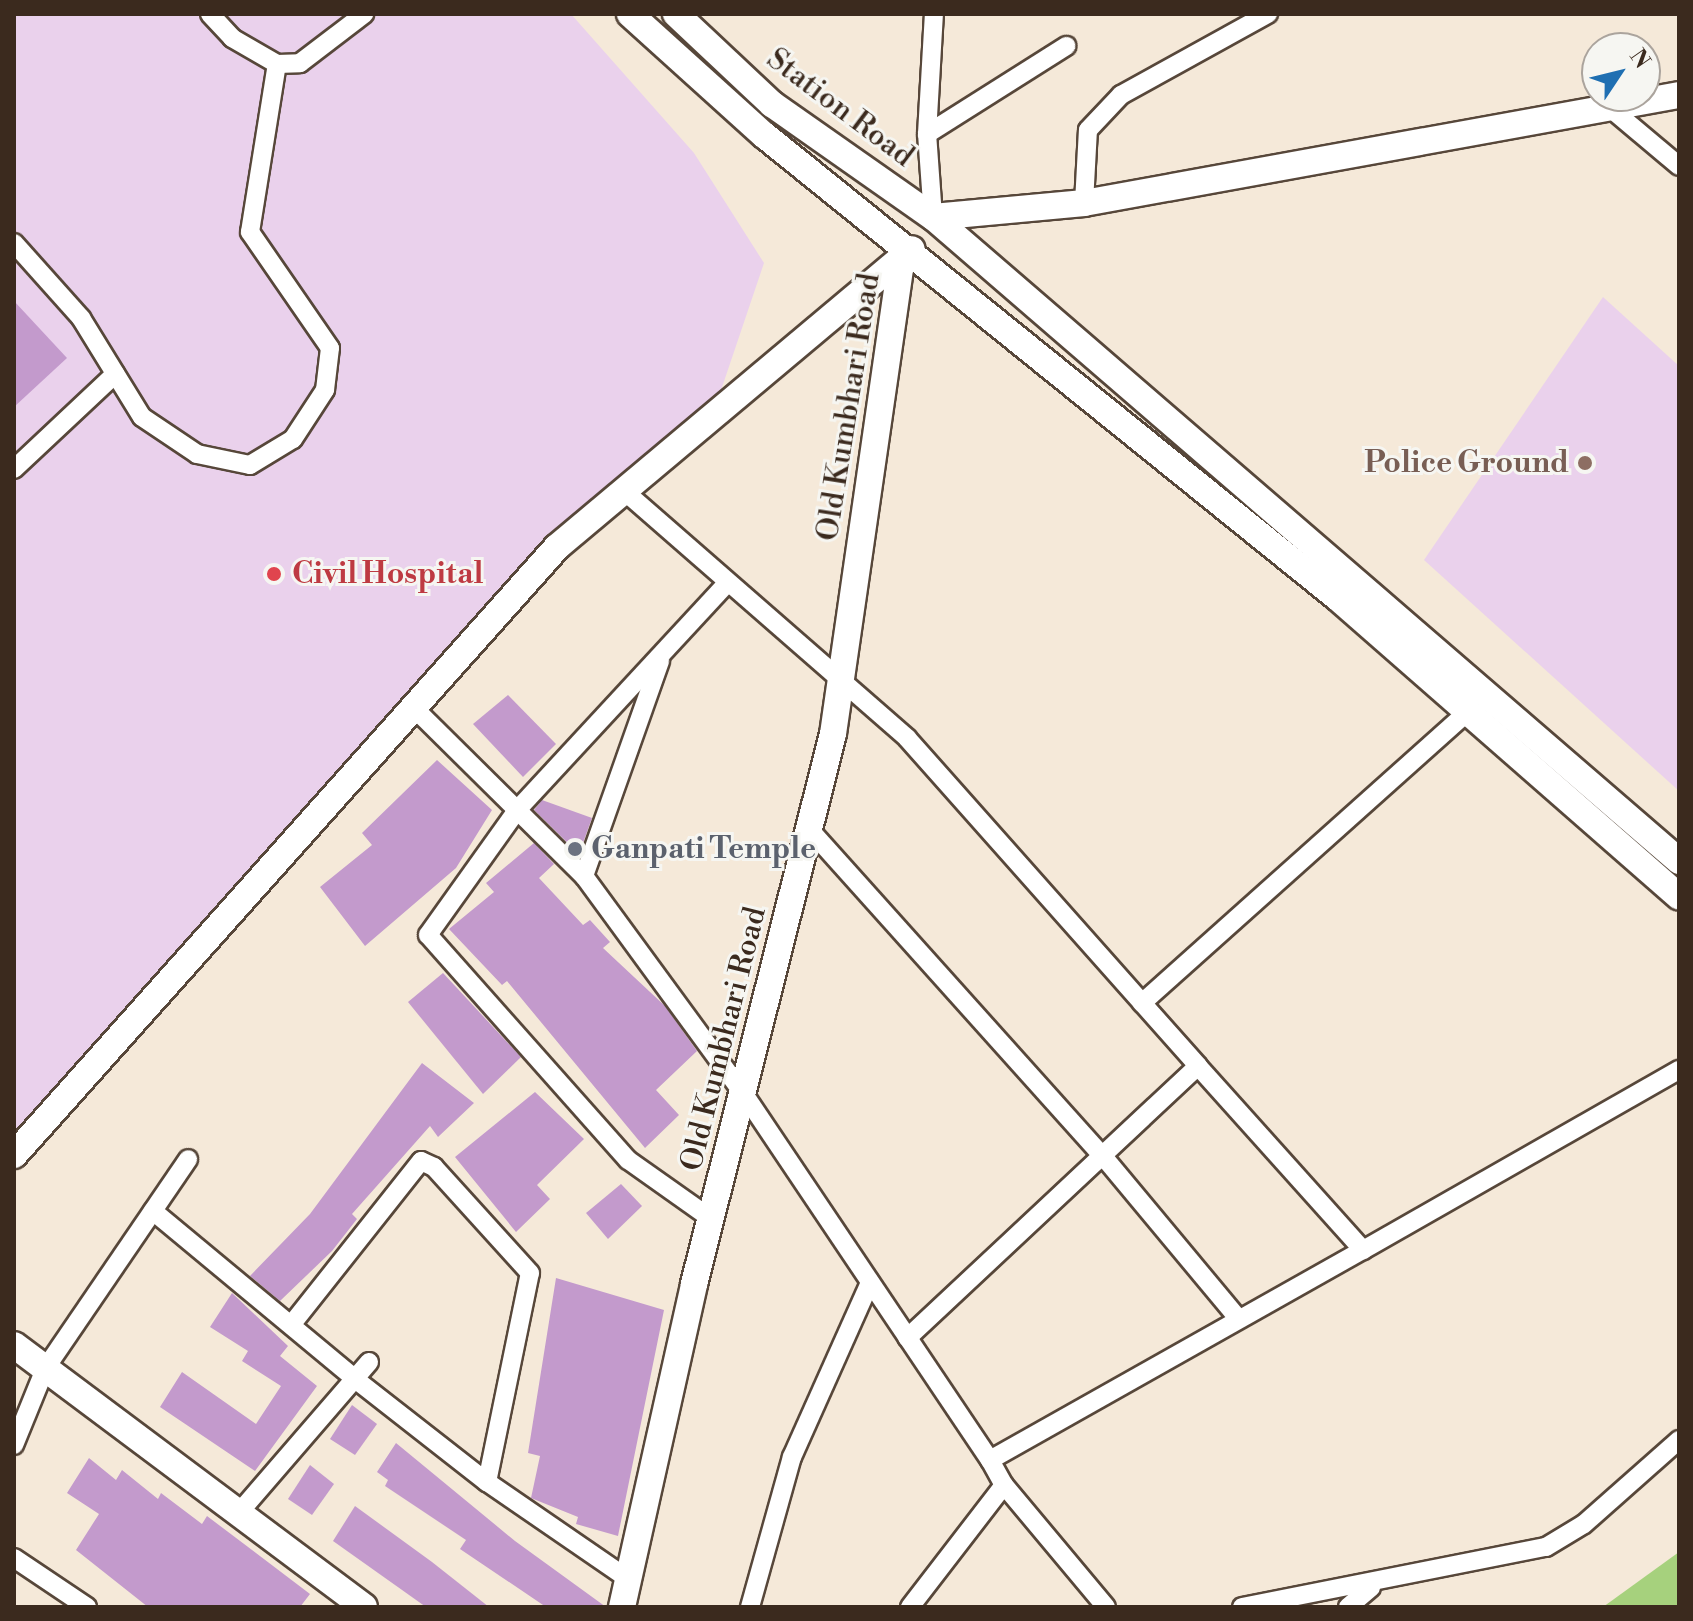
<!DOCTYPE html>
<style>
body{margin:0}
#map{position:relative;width:1693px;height:1621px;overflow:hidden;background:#f5e9d9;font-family:"Libre Bodoni",serif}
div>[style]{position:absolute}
.built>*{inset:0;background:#ead1ec}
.green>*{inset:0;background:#a6d17d}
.building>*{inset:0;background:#c39acc}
.roads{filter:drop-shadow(2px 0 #57473a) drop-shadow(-2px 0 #57473a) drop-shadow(0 2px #57473a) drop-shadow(0 -2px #57473a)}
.street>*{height:18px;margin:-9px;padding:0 9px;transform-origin:9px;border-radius:9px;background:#fff}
.secondary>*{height:26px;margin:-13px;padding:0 13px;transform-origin:13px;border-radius:13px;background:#fff}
.dots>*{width:22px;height:22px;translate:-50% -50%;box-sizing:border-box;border:4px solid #f6f6f2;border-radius:50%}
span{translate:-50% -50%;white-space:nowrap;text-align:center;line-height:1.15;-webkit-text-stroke:6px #f6f6f2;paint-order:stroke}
.street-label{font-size:30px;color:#3b2a1e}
.education-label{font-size:30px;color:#785e54;font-weight:700}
.right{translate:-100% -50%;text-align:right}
.health-label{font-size:30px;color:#be3a42;font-weight:700}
.left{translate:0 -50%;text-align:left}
.worship-label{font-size:30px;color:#5b616d;font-weight:700}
.frame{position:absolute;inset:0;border:16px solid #3b2a1e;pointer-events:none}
.north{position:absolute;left:1581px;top:32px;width:80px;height:80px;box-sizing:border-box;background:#f6f6f2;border:2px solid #aba49d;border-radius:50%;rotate:55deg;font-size:22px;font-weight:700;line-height:32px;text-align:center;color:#3b2a1e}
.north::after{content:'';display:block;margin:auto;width:28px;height:36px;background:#1f6fb2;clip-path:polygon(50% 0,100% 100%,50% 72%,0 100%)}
</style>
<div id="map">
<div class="built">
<i style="clip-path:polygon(14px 14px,571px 14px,694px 153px,764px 263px,714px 411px,557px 547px,14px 1155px)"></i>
<i style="clip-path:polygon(1603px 297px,1679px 366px,1679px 791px,1424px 560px)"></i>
</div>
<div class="green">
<i style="clip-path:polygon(1679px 1552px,1679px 1607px,1603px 1607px)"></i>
</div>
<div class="building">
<i style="clip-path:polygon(14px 301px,67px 358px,14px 407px)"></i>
<i style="clip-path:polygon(508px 695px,556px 744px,523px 777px,473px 724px)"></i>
<i style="clip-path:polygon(437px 760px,492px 810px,456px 868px,365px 946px,320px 887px,372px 845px,362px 833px)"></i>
<i style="clip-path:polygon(542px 800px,592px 818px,579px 854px,534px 810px)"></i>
<i style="clip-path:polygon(534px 843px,554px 864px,539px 878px,583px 925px,590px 920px,610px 942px,603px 948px,665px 1006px,697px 1051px,656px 1090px,679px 1115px,645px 1148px,507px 981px,502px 985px,449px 929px,494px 892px,486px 883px)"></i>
<i style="clip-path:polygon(443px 973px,521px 1057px,483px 1094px,408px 1002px)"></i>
<i style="clip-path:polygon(422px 1063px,474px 1103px,438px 1137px,430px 1126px,352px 1214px,357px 1219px,332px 1251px,280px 1301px,250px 1276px,310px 1214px)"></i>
<i style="clip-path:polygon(535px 1092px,584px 1139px,537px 1185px,550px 1199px,516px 1232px,455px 1157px)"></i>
<i style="clip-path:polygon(621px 1184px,642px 1206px,608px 1239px,586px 1213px)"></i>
<i style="clip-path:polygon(556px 1278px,664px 1310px,618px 1536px,576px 1524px,578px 1517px,531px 1498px,540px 1456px,528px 1453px)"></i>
<i style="clip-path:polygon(232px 1293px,288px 1346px,280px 1356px,317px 1386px,255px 1471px,160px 1407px,182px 1372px,256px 1424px,281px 1386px,242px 1361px,248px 1351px,210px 1327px)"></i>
<i style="clip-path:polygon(352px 1405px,377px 1424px,355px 1455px,330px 1439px)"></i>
<i style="clip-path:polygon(396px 1443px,515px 1541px,606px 1607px,546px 1607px,460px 1549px,466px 1540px,385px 1486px,388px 1480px,377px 1472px)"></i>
<i style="clip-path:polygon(89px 1458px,116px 1480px,122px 1470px,158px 1499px,161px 1493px,202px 1524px,207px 1516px,310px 1594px,300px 1607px,148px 1607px,76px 1550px,99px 1514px,67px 1493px)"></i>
<i style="clip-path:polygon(310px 1465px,334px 1484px,312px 1515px,288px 1499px)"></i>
<i style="clip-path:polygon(355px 1506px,432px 1562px,489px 1607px,426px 1607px,333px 1541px)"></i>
</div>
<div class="roads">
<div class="street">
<i style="left:210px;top:14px;width:33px;rotate:47deg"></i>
<i style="left:232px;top:38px;width:52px;rotate:30deg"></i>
<i style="left:277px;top:64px;width:23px;rotate:-2deg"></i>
<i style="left:300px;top:63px;width:81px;rotate:-37.4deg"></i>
<i style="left:1610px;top:108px;width:90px;rotate:40deg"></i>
<i style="left:927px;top:134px;width:165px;rotate:-32.3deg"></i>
<i style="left:1084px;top:203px;width:73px;rotate:-86.9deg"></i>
<i style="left:1088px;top:130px;width:48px;rotate:-46.7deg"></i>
<i style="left:1121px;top:95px;width:168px;rotate:-28.9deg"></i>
<i style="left:933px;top:217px;width:83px;rotate:-94.1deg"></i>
<i style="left:927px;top:134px;width:120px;rotate:-86.7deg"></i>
<i style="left:14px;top:243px;width:101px;rotate:48.2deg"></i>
<i style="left:81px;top:318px;width:116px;rotate:58.4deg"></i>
<i style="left:142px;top:417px;width:66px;rotate:33.9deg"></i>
<i style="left:197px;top:454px;width:54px;rotate:11.7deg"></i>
<i style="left:250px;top:465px;width:50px;rotate:-31.2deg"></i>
<i style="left:293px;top:439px;width:59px;rotate:-56.9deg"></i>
<i style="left:325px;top:390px;width:42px;rotate:-83.2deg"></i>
<i style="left:330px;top:348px;width:141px;rotate:-124.6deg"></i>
<i style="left:250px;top:232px;width:170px;rotate:-80.9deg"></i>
<i style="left:14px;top:469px;width:139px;rotate:-43.2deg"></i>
<i style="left:623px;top:490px;width:377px;rotate:41.1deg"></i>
<i style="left:907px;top:738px;width:438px;rotate:48.4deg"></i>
<i style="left:1198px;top:1066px;width:398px;rotate:136.9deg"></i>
<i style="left:414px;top:708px;width:239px;rotate:44.7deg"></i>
<i style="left:584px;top:876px;width:274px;rotate:53.8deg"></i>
<i style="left:746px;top:1097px;width:437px;rotate:56.1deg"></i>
<i style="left:990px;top:1460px;width:29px;rotate:61deg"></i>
<i style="left:1004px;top:1485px;width:154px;rotate:127.6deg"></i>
<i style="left:810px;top:830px;width:437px;rotate:48.1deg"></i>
<i style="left:1102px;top:1155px;width:211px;rotate:50.2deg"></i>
<i style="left:584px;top:876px;width:228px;rotate:-70.5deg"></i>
<i style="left:1142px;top:1003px;width:438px;rotate:-41.8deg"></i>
<i style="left:153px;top:1211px;width:263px;rotate:39.7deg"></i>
<i style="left:355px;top:1379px;width:167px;rotate:38deg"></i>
<i style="left:487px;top:1482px;width:213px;rotate:-78.4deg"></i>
<i style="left:530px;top:1273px;width:143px;rotate:-132.2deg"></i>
<i style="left:434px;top:1167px;width:14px;rotate:-155deg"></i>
<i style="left:421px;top:1161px;width:209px;rotate:128.4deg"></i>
<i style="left:710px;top:1218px;width:100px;rotate:-144.7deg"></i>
<i style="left:628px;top:1160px;width:301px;rotate:-131.6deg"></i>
<i style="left:428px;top:935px;width:155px;rotate:-54.5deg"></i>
<i style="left:518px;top:809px;width:308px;rotate:-47.2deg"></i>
<i style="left:1363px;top:1250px;width:364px;rotate:-29.7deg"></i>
<i style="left:14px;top:1445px;width:82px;rotate:-67.8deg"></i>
<i style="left:45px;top:1369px;width:254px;rotate:-55.7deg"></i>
<i style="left:990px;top:1460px;width:428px;rotate:-29.4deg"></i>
<i style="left:1363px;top:1250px;width:247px;rotate:-131.9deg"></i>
<i style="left:487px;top:1482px;width:171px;rotate:34.5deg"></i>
<i style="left:1004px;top:1485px;width:159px;rotate:50.1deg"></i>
<i style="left:237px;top:1515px;width:202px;rotate:-49.2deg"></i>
<i style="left:14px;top:1558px;width:88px;rotate:33.9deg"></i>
<i style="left:750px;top:1607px;width:156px;rotate:-74.4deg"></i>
<i style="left:792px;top:1457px;width:191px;rotate:-65.9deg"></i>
<i style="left:1242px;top:1607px;width:310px;rotate:-11.2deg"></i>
<i style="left:1546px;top:1547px;width:44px;rotate:-31.2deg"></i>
<i style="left:1584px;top:1524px;width:127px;rotate:-41.5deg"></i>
<i style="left:1348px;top:1607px;width:30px;rotate:-40deg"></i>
</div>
<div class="secondary">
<i style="left:630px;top:14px;width:181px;rotate:42.1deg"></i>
<i style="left:764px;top:135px;width:737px;rotate:38.89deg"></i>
<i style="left:1338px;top:598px;width:453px;rotate:41.2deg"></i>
<i style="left:676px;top:14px;width:132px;rotate:43.2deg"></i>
<i style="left:772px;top:104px;width:197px;rotate:35.1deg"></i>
<i style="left:933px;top:217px;width:986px;rotate:40.8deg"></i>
<i style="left:933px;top:217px;width:152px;rotate:-5.3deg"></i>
<i style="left:1084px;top:203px;width:605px;rotate:-10.29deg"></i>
<i style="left:14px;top:1155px;width:815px;rotate:-48.23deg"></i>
<i style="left:557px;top:547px;width:457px;rotate:-40deg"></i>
<i style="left:14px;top:1345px;width:437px;rotate:36.8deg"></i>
<i style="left:622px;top:1607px;width:331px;rotate:-77.4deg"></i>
<i style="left:694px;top:1284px;width:567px;rotate:-75.82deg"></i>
<i style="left:833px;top:734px;width:471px;rotate:-81.8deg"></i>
<i style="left:900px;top:268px;width:22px;rotate:-58deg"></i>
</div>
</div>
<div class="dots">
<i style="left:1585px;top:463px;background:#8d6e63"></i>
<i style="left:274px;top:574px;background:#e0444e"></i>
<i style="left:575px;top:849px;background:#6b7280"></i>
</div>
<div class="street-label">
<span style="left:840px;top:108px;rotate:37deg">Station Road</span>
<span style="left:849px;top:407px;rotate:-81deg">Old Kumbhari Road</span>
<span style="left:724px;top:1039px;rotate:-76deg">Old Kumbhari Road</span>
</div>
<div class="education-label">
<span class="right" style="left:1569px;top:463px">Police Ground</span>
</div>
<div class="health-label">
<span class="left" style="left:292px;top:574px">Civil Hospital</span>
</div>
<div class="worship-label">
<span class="left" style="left:591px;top:849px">Ganpati Temple</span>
</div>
<div class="frame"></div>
<div class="north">N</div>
</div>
